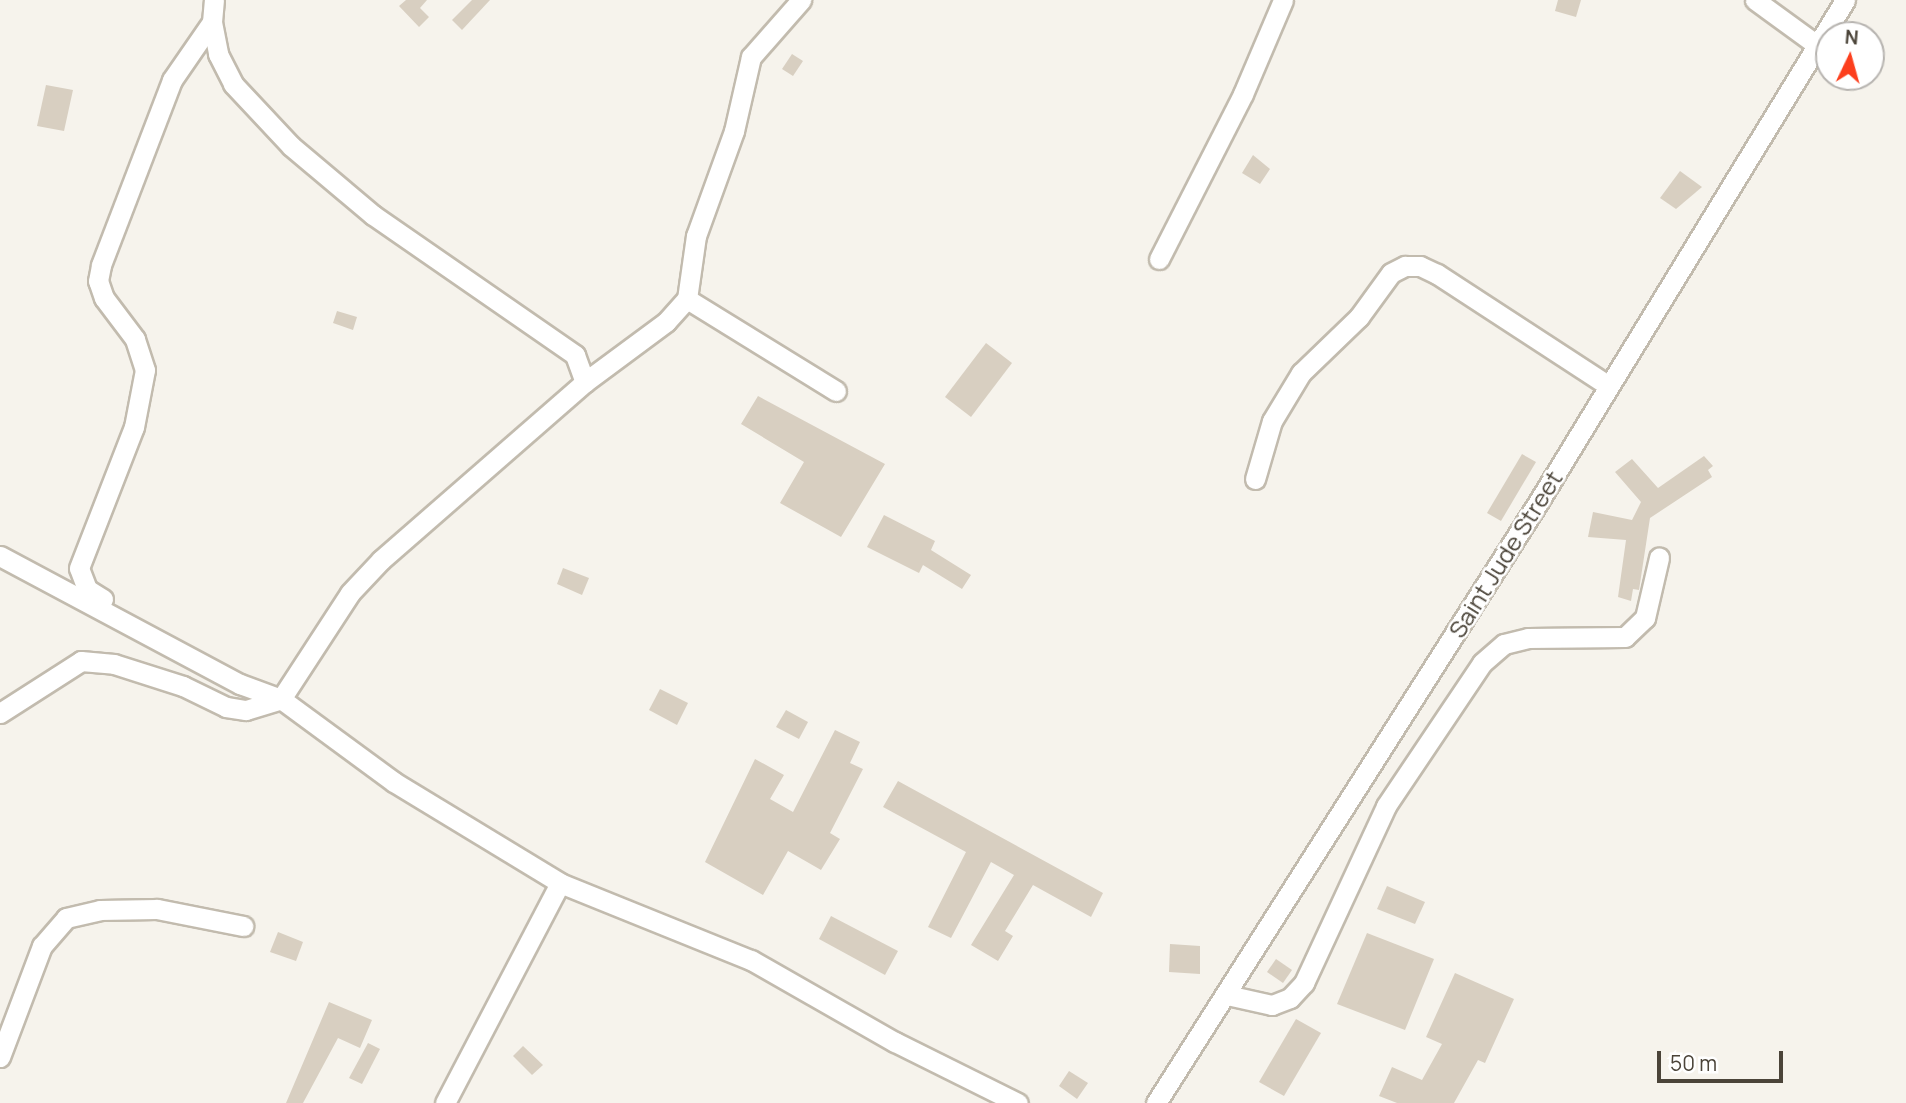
<!DOCTYPE html>
<style>
body{margin:0}
#map{position:relative;width:1906px;height:1103px;overflow:hidden;background:#f6f3ec;font-family:Manrope,sans-serif}
div>[style]{position:absolute}
.building>*{inset:0;background:#d8cfc1}
.roads{filter:drop-shadow(2px 0 #c2bbae) drop-shadow(-2px 0 #c2bbae) drop-shadow(0 2px #c2bbae) drop-shadow(0 -2px #c2bbae)}
.minor>*{height:19px;margin:-9.5px;padding:0 9.5px;transform-origin:9.5px;border-radius:9.5px;background:#fff}
span{translate:-50% -50%;white-space:nowrap;text-align:center;line-height:1.15;-webkit-text-stroke:5px #fff;paint-order:stroke}
.street-label{font-size:24px;color:#4b4439}
.north{position:absolute;left:1815px;top:21px;width:70px;height:70px;box-sizing:border-box;background:#fff;border:2px solid #b7b4b0;border-radius:50%;rotate:5deg;font-size:19px;font-weight:700;line-height:28px;text-align:center;color:#4b4439}
.north::after{content:'';display:block;margin:auto;width:24px;height:32px;background:#fc3f1d;clip-path:polygon(50% 0,100% 100%,50% 72%,0 100%)}
.scale{position:absolute;left:1657px;top:1051px;width:126px;height:32px;box-sizing:border-box;border:4px solid #4b4439;border-top:0;padding-left:9px;font-size:21px;line-height:24px;white-space:nowrap;color:#4b4439;-webkit-text-stroke:5px #fff;paint-order:stroke}
</style>
<div id="map">
<div class="building">
<i style="clip-path:polygon(406px 0,427px 0,420px 8px,429px 17px,419px 27px,399px 6px)"></i>
<i style="clip-path:polygon(472px 0,490px 0,462px 30px,452px 20px)"></i>
<i style="clip-path:polygon(1558px 0,1581px 0,1576px 17px,1555px 11px)"></i>
<i style="clip-path:polygon(792px 54px,803px 61px,793px 76px,782px 69px)"></i>
<i style="clip-path:polygon(46px 85px,73px 90px,64px 131px,37px 126px)"></i>
<i style="clip-path:polygon(1253px 155px,1270px 169px,1260px 184px,1242px 173px)"></i>
<i style="clip-path:polygon(1680px 171px,1702px 187px,1676px 209px,1660px 198px)"></i>
<i style="clip-path:polygon(337px 311px,357px 317px,353px 330px,333px 323px)"></i>
<i style="clip-path:polygon(986px 343px,1012px 363px,971px 417px,945px 397px)"></i>
<i style="clip-path:polygon(758px 396px,885px 464px,841px 537px,780px 503px,804px 462px,741px 424px)"></i>
<i style="clip-path:polygon(1522px 454px,1536px 462px,1501px 521px,1487px 513px)"></i>
<i style="clip-path:polygon(1704px 456px,1713px 466px,1708px 470px,1712px 477px,1650px 518px,1639px 590px,1633px 589px,1631px 601px,1618px 597px,1626px 540px,1588px 537px,1593px 512px,1632px 520px,1641px 502px,1615px 472px,1632px 459px,1658px 488px)"></i>
<i style="clip-path:polygon(884px 515px,935px 541px,931px 550px,971px 575px,962px 589px,923px 565px,919px 573px,867px 547px)"></i>
<i style="clip-path:polygon(563px 568px,589px 578px,582px 595px,557px 584px)"></i>
<i style="clip-path:polygon(660px 689px,688px 703px,677px 725px,649px 710px)"></i>
<i style="clip-path:polygon(786px 710px,808px 722px,799px 739px,776px 727px)"></i>
<i style="clip-path:polygon(835px 730px,860px 742px,850px 763px,863px 769px,830px 833px,840px 839px,821px 870px,788px 851px,763px 895px,705px 862px,755px 759px,784px 775px,770px 799px,793px 812px)"></i>
<i style="clip-path:polygon(898px 781px,1103px 893px,1091px 917px,1033px 885px,1005px 931px,1013px 936px,998px 961px,971px 945px,1014px 875px,991px 862px,951px 938px,928px 927px,966px 852px,883px 807px)"></i>
<i style="clip-path:polygon(1387px 886px,1425px 902px,1415px 924px,1377px 909px)"></i>
<i style="clip-path:polygon(831px 916px,898px 951px,885px 975px,819px 939px)"></i>
<i style="clip-path:polygon(278px 932px,303px 942px,296px 961px,270px 952px)"></i>
<i style="clip-path:polygon(1367px 933px,1434px 959px,1405px 1030px,1337px 1004px)"></i>
<i style="clip-path:polygon(1170px 944px,1200px 946px,1200px 974px,1169px 972px)"></i>
<i style="clip-path:polygon(1276px 959px,1292px 970px,1283px 983px,1267px 972px)"></i>
<i style="clip-path:polygon(1455px 973px,1514px 999px,1485px 1063px,1478px 1060px,1454px 1103px,1397px 1103px,1379px 1096px,1392px 1067px,1422px 1080px,1442px 1044px,1426px 1037px)"></i>
<i style="clip-path:polygon(329px 1002px,372px 1020px,360px 1048px,338px 1038px,303px 1103px,286px 1103px)"></i>
<i style="clip-path:polygon(1296px 1019px,1321px 1033px,1284px 1096px,1259px 1082px)"></i>
<i style="clip-path:polygon(368px 1043px,380px 1049px,362px 1084px,349px 1078px)"></i>
<i style="clip-path:polygon(523px 1046px,543px 1065px,532px 1075px,513px 1056px)"></i>
<i style="clip-path:polygon(1069px 1071px,1088px 1083px,1077px 1099px,1059px 1086px)"></i>
</div>
<div class="roads">
<div class="minor">
<i style="left:1755px;top:0;width:77px;rotate:36deg"></i>
<i style="left:212px;top:22px;width:33px;rotate:79deg"></i>
<i style="left:218px;top:54px;width:34px;rotate:63deg"></i>
<i style="left:233px;top:84px;width:85px;rotate:46.9deg"></i>
<i style="left:291px;top:146px;width:107px;rotate:40.1deg"></i>
<i style="left:373px;top:215px;width:246px;rotate:34.7deg"></i>
<i style="left:575px;top:355px;width:29px;rotate:70deg"></i>
<i style="left:1159px;top:259px;width:185px;rotate:-63deg"></i>
<i style="left:1243px;top:94px;width:102px;rotate:-66.9deg"></i>
<i style="left:687px;top:299px;width:175px;rotate:31.7deg"></i>
<i style="left:1255px;top:479px;width:60px;rotate:-73.7deg"></i>
<i style="left:1272px;top:421px;width:56px;rotate:-58.9deg"></i>
<i style="left:1301px;top:373px;width:81px;rotate:-44deg"></i>
<i style="left:1359px;top:317px;width:54px;rotate:-54deg"></i>
<i style="left:1391px;top:273px;width:16px;rotate:-27deg"></i>
<i style="left:1405px;top:266px;width:15px"></i>
<i style="left:1420px;top:266px;width:19px;rotate:25deg"></i>
<i style="left:1437px;top:274px;width:203px;rotate:33.1deg"></i>
<i style="left:0;top:556px;width:272px;rotate:28.1deg"></i>
<i style="left:240px;top:684px;width:44px;rotate:20.1deg"></i>
<i style="left:281px;top:699px;width:140px;rotate:36.3deg"></i>
<i style="left:394px;top:782px;width:194px;rotate:31.3deg"></i>
<i style="left:560px;top:883px;width:206px;rotate:22deg"></i>
<i style="left:751px;top:960px;width:166px;rotate:29.7deg"></i>
<i style="left:895px;top:1042px;width:137px;rotate:26.4deg"></i>
<i style="left:103px;top:599px;width:19px;rotate:-148deg"></i>
<i style="left:87px;top:589px;width:22px;rotate:-111deg"></i>
<i style="left:79px;top:568px;width:151px;rotate:-68.7deg"></i>
<i style="left:134px;top:427px;width:58px;rotate:-79.1deg"></i>
<i style="left:145px;top:370px;width:33px;rotate:-108deg"></i>
<i style="left:135px;top:339px;width:51px;rotate:-127.1deg"></i>
<i style="left:104px;top:298px;width:18px;rotate:-109deg"></i>
<i style="left:98px;top:281px;width:16px;rotate:-79deg"></i>
<i style="left:101px;top:265px;width:198px;rotate:-69deg"></i>
<i style="left:172px;top:80px;width:70px;rotate:-55.4deg"></i>
<i style="left:212px;top:22px;width:22px;rotate:-85deg"></i>
<i style="left:0;top:713px;width:96px;rotate:-32.7deg"></i>
<i style="left:81px;top:661px;width:33px;rotate:5deg"></i>
<i style="left:114px;top:664px;width:72px;rotate:17.7deg"></i>
<i style="left:183px;top:686px;width:48px;rotate:26deg"></i>
<i style="left:226px;top:707px;width:20px;rotate:9deg"></i>
<i style="left:246px;top:710px;width:37px;rotate:-17deg"></i>
<i style="left:281px;top:699px;width:126px;rotate:-56.9deg"></i>
<i style="left:350px;top:593px;width:45px;rotate:-46.8deg"></i>
<i style="left:381px;top:560px;width:271px;rotate:-41.1deg"></i>
<i style="left:585px;top:382px;width:101px;rotate:-36.5deg"></i>
<i style="left:666px;top:322px;width:31px;rotate:-48deg"></i>
<i style="left:687px;top:299px;width:64px;rotate:-81.9deg"></i>
<i style="left:696px;top:236px;width:112px;rotate:-70.1deg"></i>
<i style="left:734px;top:131px;width:76px;rotate:-77.1deg"></i>
<i style="left:751px;top:57px;width:76px;rotate:-48.7deg"></i>
<i style="left:1227px;top:995px;width:46px;rotate:12.5deg"></i>
<i style="left:1272px;top:1005px;width:19px;rotate:-21deg"></i>
<i style="left:1290px;top:998px;width:21px;rotate:-47deg"></i>
<i style="left:1304px;top:983px;width:195px;rotate:-65.1deg"></i>
<i style="left:1386px;top:806px;width:172px;rotate:-56.1deg"></i>
<i style="left:1482px;top:663px;width:29px;rotate:-41deg"></i>
<i style="left:1504px;top:644px;width:25px;rotate:-14deg"></i>
<i style="left:1528px;top:638px;width:97px;rotate:-0.6deg"></i>
<i style="left:1625px;top:637px;width:28px;rotate:-44deg"></i>
<i style="left:1645px;top:618px;width:62px;rotate:-76.9deg"></i>
<i style="left:0;top:1057px;width:119px;rotate:-69.3deg"></i>
<i style="left:42px;top:946px;width:37px;rotate:-49deg"></i>
<i style="left:66px;top:918px;width:35px;rotate:-13deg"></i>
<i style="left:100px;top:910px;width:57px;rotate:-1deg"></i>
<i style="left:157px;top:909px;width:88px;rotate:11.2deg"></i>
<i style="left:445px;top:1103px;width:248px;rotate:-62.4deg"></i>
<i style="left:1156px;top:1103px;width:714px;rotate:-57.53deg"></i>
<i style="left:1539px;top:501px;width:587px;rotate:-58.58deg"></i>
</div>
</div>
<div class="street-label">
<span style="left:1505px;top:554px;rotate:-58deg">Saint Jude Street</span>
</div>
<div class="north">N</div>
<div class="scale">50 m</div>
</div>
